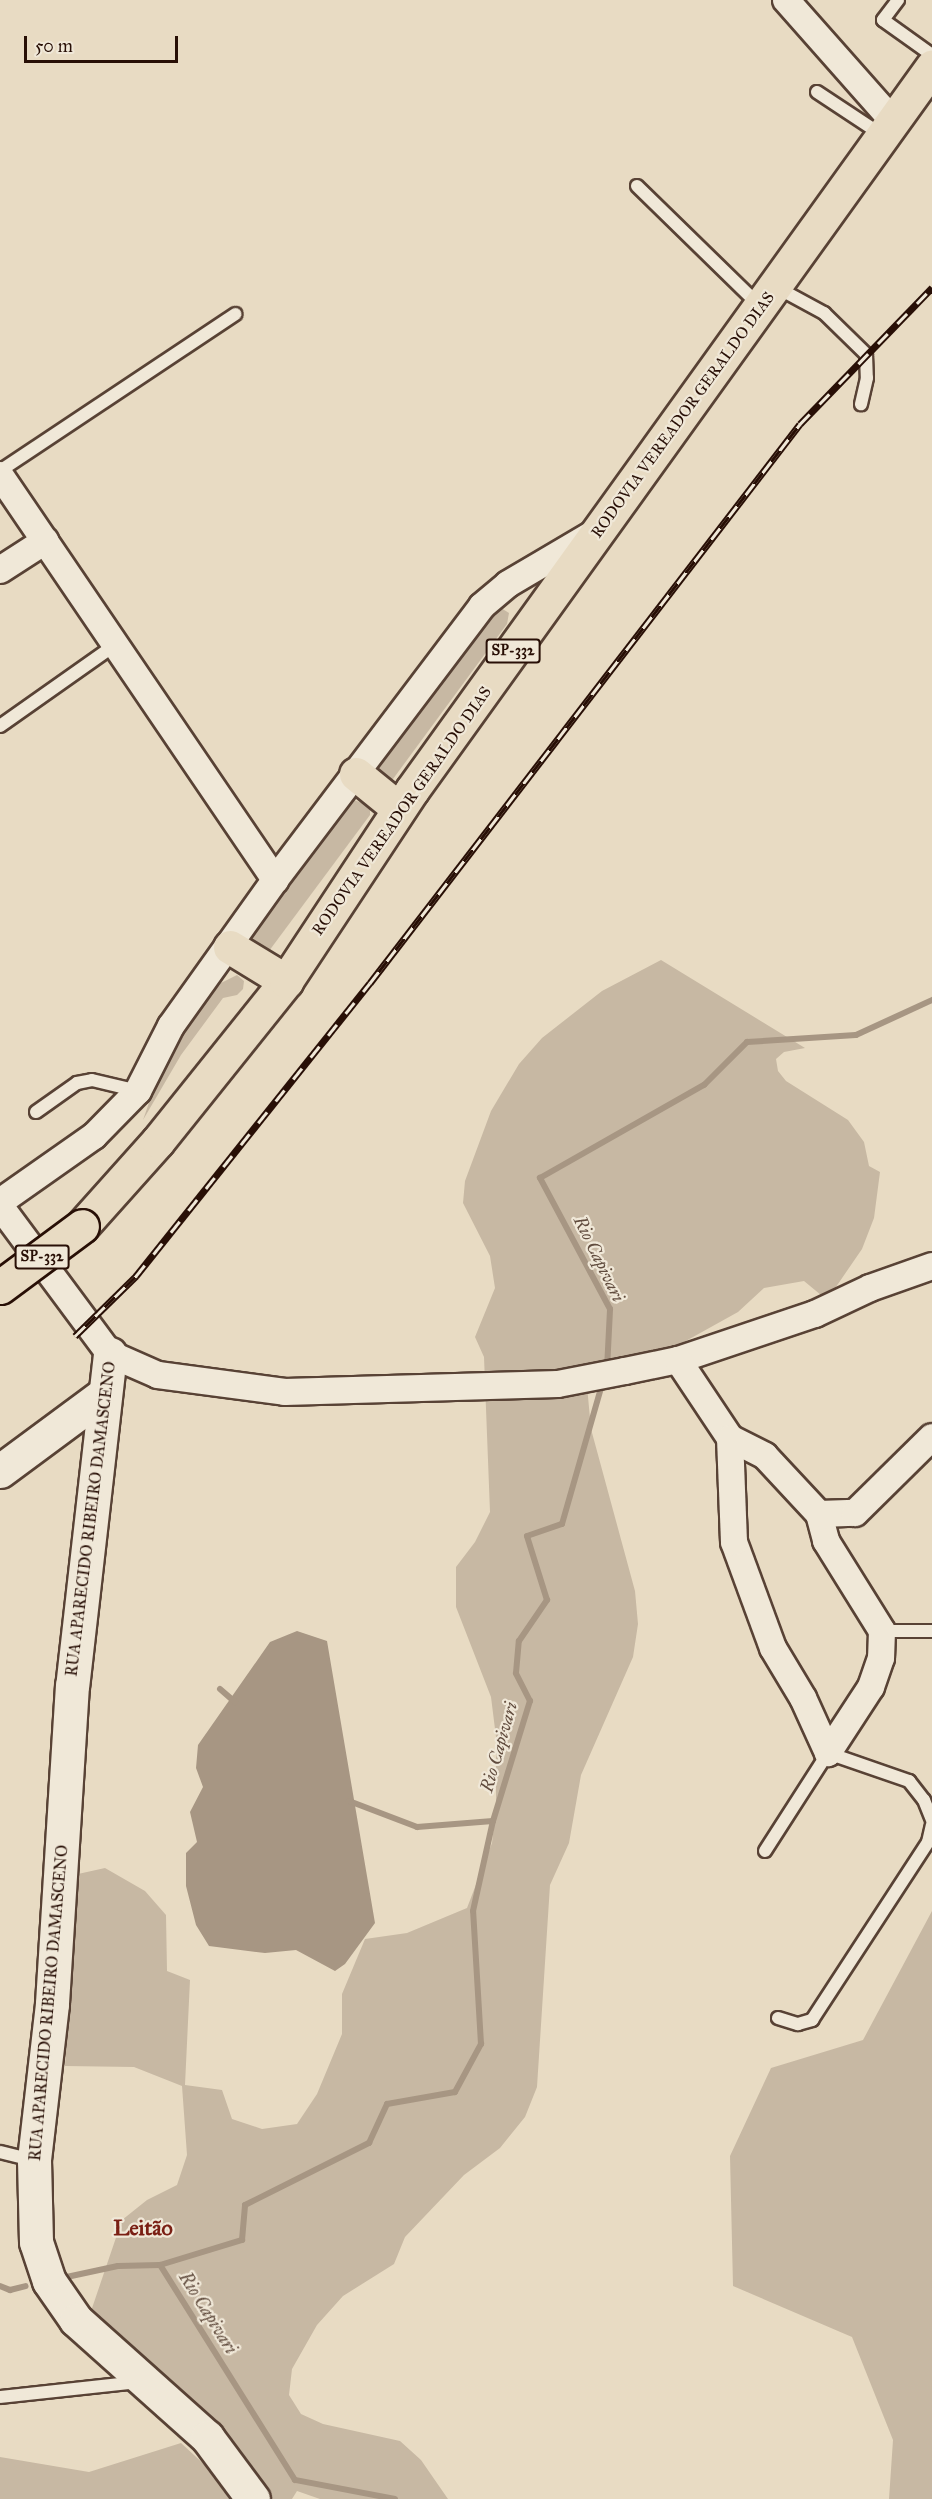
<!DOCTYPE html>
<meta charset="utf-8">
<style>
body{margin:0}
#map{position:relative;width:932px;height:2499px;overflow:hidden;background:#e8dbc3;font-family:"IM FELL Great Primer",serif}
div>[style]{position:absolute}
.green>*{inset:0;background:#c7b8a3}
.water>*{inset:0;background:#a79683}
.stream>*{height:6px;margin:-3px;padding:0 3px;transform-origin:3px;border-radius:3px;background:#a79683}
.roads{filter:drop-shadow(2px 0 #584235) drop-shadow(-2px 0 #584235) drop-shadow(0 2px #584235) drop-shadow(0 -2px #584235)}
.lane>*{height:12px;margin:-6px;padding:0 6px;transform-origin:6px;border-radius:6px;background:#f0e8d8}
.street>*{height:26px;margin:-13px;padding:0 13px;transform-origin:13px;border-radius:13px;background:#f0e8d8}
.secondary>*{height:33px;margin:-16.5px;padding:0 16.5px;transform-origin:16.5px;border-radius:16.5px;background:#f0e8d8}
.primary>*{height:33px;margin:-16.5px;padding:0 16.5px;transform-origin:16.5px;border-radius:16.5px;background:#e8dbc3}
.rail>*{height:7px;margin-top:-3.5px;transform-origin:0;background:repeating-linear-gradient(90deg,#f0e8d8 0 14px,#280f06 0 28px);box-sizing:border-box;border-block:2px solid #280f06}
.bridges{filter:drop-shadow(2px 0 #280f06) drop-shadow(-2px 0 #280f06) drop-shadow(0 2px #280f06) drop-shadow(0 -2px #280f06)}
.primary-bridge>*{height:33px;margin:-16.5px;padding:0 16.5px;transform-origin:16.5px;border-radius:16.5px;background:#e8dbc3}
span{translate:-50% -50%;white-space:nowrap;text-align:center;line-height:1.15;-webkit-text-stroke:4.5px #f0e8d8;paint-order:stroke}
.shield-label span{padding:2px 4px;background:#f0e8d8;border:2px solid;border-radius:4px;-webkit-text-stroke-width:0}
.shield-label{font-size:15px;color:#280f06;font-weight:700}
.street-label{font-size:16px;color:#280f06}
.water-label{font-size:18px;color:#614c3e;font-style:italic}
.district-label{font-size:22px;color:#7a1f14;font-weight:700}
.scale{position:absolute;left:24px;top:36px;width:154px;height:27px;box-sizing:border-box;border:3px solid #280f06;border-top:0;padding-left:8px;font-size:18px;line-height:21px;white-space:nowrap;color:#280f06;-webkit-text-stroke:4px #f0e8d8;paint-order:stroke}
</style>
<div id="map">
<div class="green">
<i style="clip-path:polygon(501px 608px,509px 613px,507px 624px,393px 779px,381px 782px,375px 764px,492px 609px)"></i>
<i style="clip-path:polygon(354px 800px,370px 806px,370px 815px,269px 951px,257px 954px,249px 946px,257px 926px)"></i>
<i style="clip-path:polygon(661px 960px,805px 1048px,784px 1052px,776px 1059px,778px 1071px,786px 1081px,848px 1120px,864px 1142px,869px 1166px,880px 1172px,874px 1218px,862px 1249px,827px 1300px,804px 1281px,764px 1288px,738px 1312px,684px 1342px,597px 1372px,587px 1386px,591px 1429px,635px 1591px,638px 1624px,633px 1657px,581px 1775px,569px 1843px,550px 1885px,537px 2087px,525px 2117px,500px 2148px,464px 2175px,405px 2237px,394px 2264px,343px 2296px,317px 2325px,292px 2369px,289px 2395px,301px 2414px,323px 2424px,400px 2441px,421px 2460px,448px 2499px,320px 2499px,297px 2491px,292px 2499px,268px 2499px,89px 2317px,122px 2220px,147px 2200px,177px 2185px,187px 2155px,182px 2086px,134px 2067px,65px 2066px,78px 1874px,105px 1868px,145px 1891px,166px 1915px,167px 1971px,190px 1980px,185px 2085px,222px 2090px,232px 2119px,262px 2129px,297px 2124px,317px 2094px,342px 2034px,342px 1994px,365px 1939px,407px 1933px,467px 1908px,492px 1843px,496px 1808px,496px 1737px,491px 1697px,456px 1607px,456px 1567px,475px 1542px,490px 1512px,484px 1357px,475px 1337px,495px 1288px,490px 1256px,463px 1203px,465px 1181px,491px 1111px,519px 1064px,542px 1038px,602px 991px)"></i>
<i style="clip-path:polygon(237px 975px,244px 981px,243px 989px,237px 995px,223px 998px,181px 1055px,143px 1120px,166px 1054px,221px 983px)"></i>
<i style="clip-path:polygon(932px 1911px,932px 2499px,889px 2499px,893px 2440px,852px 2337px,733px 2286px,730px 2156px,771px 2068px,863px 2040px)"></i>
<i style="clip-path:polygon(181px 2443px,221px 2480px,234px 2499px,0 2499px,0 2457px,89px 2472px)"></i>
</div>
<div class="water">
<i style="clip-path:polygon(297px 1631px,327px 1641px,375px 1923px,345px 1964px,335px 1971px,296px 1950px,265px 1953px,209px 1946px,196px 1925px,186px 1886px,186px 1853px,197px 1842px,190px 1812px,203px 1787px,196px 1768px,198px 1745px,270px 1642px)"></i>
</div>
<div class="stream">
<i style="left:607px;top:1369px;width:60px;rotate:-87.1deg"></i>
<i style="left:610px;top:1309px;width:149px;rotate:-118.1deg"></i>
<i style="left:540px;top:1178px;width:189px;rotate:-29.6deg"></i>
<i style="left:704px;top:1085px;width:61px;rotate:-45deg"></i>
<i style="left:747px;top:1042px;width:109px;rotate:-3.7deg"></i>
<i style="left:856px;top:1035px;width:84px;rotate:-24.7deg"></i>
<i style="left:220px;top:1689px;width:20px;rotate:41deg"></i>
<i style="left:349px;top:1801px;width:73px;rotate:20.9deg"></i>
<i style="left:417px;top:1827px;width:76px;rotate:-4.5deg"></i>
<i style="left:62px;top:2278px;width:57px;rotate:-12.1deg"></i>
<i style="left:118px;top:2266px;width:42px;rotate:-1.4deg"></i>
<i style="left:0;top:2286px;width:11px;rotate:22deg"></i>
<i style="left:10px;top:2290px;width:16px;rotate:-14deg"></i>
<i style="left:395px;top:2499px;width:102px;rotate:-169.2deg"></i>
<i style="left:295px;top:2480px;width:254px;rotate:-122.1deg"></i>
<i style="left:160px;top:2265px;width:86px;rotate:-17deg"></i>
<i style="left:242px;top:2240px;width:35px;rotate:-85deg"></i>
<i style="left:245px;top:2205px;width:139px;rotate:-26.6deg"></i>
<i style="left:369px;top:2143px;width:43px;rotate:-65.2deg"></i>
<i style="left:387px;top:2104px;width:69px;rotate:-10deg"></i>
<i style="left:455px;top:2092px;width:55px;rotate:-61.6deg"></i>
<i style="left:481px;top:2044px;width:133px;rotate:-93.4deg"></i>
<i style="left:473px;top:1911px;width:92px;rotate:-77.5deg"></i>
<i style="left:493px;top:1821px;width:126px;rotate:-72.9deg"></i>
<i style="left:530px;top:1701px;width:31px;rotate:-117deg"></i>
<i style="left:516px;top:1673px;width:32px;rotate:-85deg"></i>
<i style="left:519px;top:1641px;width:50px;rotate:-55.7deg"></i>
<i style="left:547px;top:1600px;width:67px;rotate:-107.4deg"></i>
<i style="left:527px;top:1536px;width:37px;rotate:-19deg"></i>
<i style="left:562px;top:1524px;width:149px;rotate:-74deg"></i>
</div>
<div class="roads">
<div class="lane">
<i style="left:898px;top:0;width:25px;rotate:127deg"></i>
<i style="left:883px;top:20px;width:60px;rotate:35.5deg"></i>
<i style="left:817px;top:92px;width:78px;rotate:33.5deg"></i>
<i style="left:637px;top:186px;width:172px;rotate:44.3deg"></i>
<i style="left:776px;top:287px;width:55px;rotate:28.4deg"></i>
<i style="left:824px;top:313px;width:59px;rotate:44.3deg"></i>
<i style="left:866px;top:354px;width:24px;rotate:88deg"></i>
<i style="left:867px;top:378px;width:27px;rotate:103deg"></i>
<i style="left:0;top:471px;width:283px;rotate:-33.7deg"></i>
<i style="left:0;top:726px;width:141px;rotate:-35.2deg"></i>
<i style="left:36px;top:1112px;width:50px;rotate:-35.3deg"></i>
<i style="left:77px;top:1083px;width:15px;rotate:-11deg"></i>
<i style="left:92px;top:1080px;width:47px;rotate:13.4deg"></i>
<i style="left:882px;top:1631px;width:50px"></i>
<i style="left:765px;top:1851px;width:117px;rotate:-57.3deg"></i>
<i style="left:828px;top:1753px;width:86px;rotate:19.1deg"></i>
<i style="left:909px;top:1781px;width:24px;rotate:52deg"></i>
<i style="left:924px;top:1800px;width:22px;rotate:68deg"></i>
<i style="left:778px;top:2018px;width:21px;rotate:17deg"></i>
<i style="left:798px;top:2024px;width:15px;rotate:-16deg"></i>
<i style="left:812px;top:2020px;width:212px;rotate:-56.9deg"></i>
<i style="left:928px;top:1842px;width:17px;rotate:-77deg"></i>
<i style="left:0;top:2152px;width:34px;rotate:14deg"></i>
<i style="left:0;top:2397px;width:140px;rotate:-6.2deg"></i>
</div>
<div class="street">
<i style="left:786px;top:0;width:162px;rotate:48.5deg"></i>
<i style="left:0;top:475px;width:490px;rotate:55.8deg"></i>
<i style="left:0;top:570px;width:54px;rotate:-32.8deg"></i>
<i style="left:0;top:1202px;width:115px;rotate:-35.1deg"></i>
<i style="left:94px;top:1136px;width:63px;rotate:-45.6deg"></i>
<i style="left:138px;top:1091px;width:73px;rotate:-63.1deg"></i>
<i style="left:171px;top:1026px;width:179px;rotate:-54.5deg"></i>
<i style="left:275px;top:880px;width:343px;rotate:-52.9deg"></i>
<i style="left:482px;top:606px;width:34px;rotate:-40deg"></i>
<i style="left:508px;top:584px;width:99px;rotate:-30.5deg"></i>
<i style="left:0;top:1206px;width:184px;rotate:53.4deg"></i>
<i style="left:110px;top:1354px;width:52px;rotate:23.6deg"></i>
<i style="left:158px;top:1375px;width:128px;rotate:7.6deg"></i>
<i style="left:285px;top:1392px;width:273px;rotate:-1.7deg"></i>
<i style="left:558px;top:1384px;width:68px;rotate:-11deg"></i>
<i style="left:625px;top:1371px;width:54px;rotate:-11.7deg"></i>
<i style="left:678px;top:1360px;width:145px;rotate:-18.6deg"></i>
<i style="left:815px;top:1314px;width:61px;rotate:-25.3deg"></i>
<i style="left:870px;top:1288px;width:66px;rotate:-19.5deg"></i>
<i style="left:678px;top:1360px;width:94px;rotate:56.3deg"></i>
<i style="left:730px;top:1438px;width:39px;rotate:27deg"></i>
<i style="left:765px;top:1456px;width:79px;rotate:47deg"></i>
<i style="left:819px;top:1514px;width:28px;rotate:75deg"></i>
<i style="left:826px;top:1541px;width:106px;rotate:58.1deg"></i>
<i style="left:882px;top:1631px;width:27px;rotate:92deg"></i>
<i style="left:881px;top:1658px;width:31px;rotate:109deg"></i>
<i style="left:871px;top:1687px;width:79px;rotate:123.1deg"></i>
<i style="left:828px;top:1753px;width:60px;rotate:-114.4deg"></i>
<i style="left:803px;top:1698px;width:58px;rotate:-121deg"></i>
<i style="left:773px;top:1648px;width:113px;rotate:-110.2deg"></i>
<i style="left:734px;top:1542px;width:104px;rotate:-92.2deg"></i>
<i style="left:819px;top:1514px;width:36px;rotate:-2deg"></i>
<i style="left:855px;top:1513px;width:108px;rotate:-44.6deg"></i>
</div>
<div class="secondary">
<i style="left:110px;top:1354px;width:333px;rotate:96.5deg"></i>
<i style="left:72px;top:1685px;width:320px;rotate:93.6deg"></i>
<i style="left:52px;top:2004px;width:157px;rotate:96.6deg"></i>
<i style="left:34px;top:2160px;width:82px;rotate:88.6deg"></i>
<i style="left:36px;top:2242px;width:41px;rotate:71.6deg"></i>
<i style="left:49px;top:2281px;width:47px;rotate:55.3deg"></i>
<i style="left:76px;top:2320px;width:176px;rotate:41.8deg"></i>
<i style="left:207px;top:2437px;width:77px;rotate:53.4deg"></i>
<i style="left:0;top:1471px;width:129px;rotate:-36.5deg"></i>
</div>
<div class="primary">
<i style="left:356px;top:774px;width:55px;rotate:39.1deg"></i>
<i style="left:230px;top:947px;width:66px;rotate:31.3deg"></i>
<i style="left:82px;top:1226px;width:114px;rotate:-48.2deg"></i>
<i style="left:158px;top:1141px;width:205px;rotate:-51.3deg"></i>
<i style="left:286px;top:981px;width:229px;rotate:-56.6deg"></i>
<i style="left:412px;top:790px;width:891px;rotate:-54.28deg"></i>
</div>
</div>
<div class="rail">
<i style="left:75px;top:1336px;width:86px;rotate:-44.5deg"></i>
<i style="left:136px;top:1276px;width:375px;rotate:-51.4deg"></i>
<i style="left:370px;top:983px;width:705px;rotate:-52.43deg"></i>
<i style="left:800px;top:424px;width:190px;rotate:-45.9deg"></i>
</div>
<div class="bridges">
<div class="primary-bridge">
<i style="left:0;top:1287px;width:102px;rotate:-36.6deg"></i>
</div>
</div>
<div class="shield-label">
<span style="left:513px;top:651px">SP-332</span>
<span style="left:42px;top:1257px">SP-332</span>
</div>
<div class="street-label">
<span style="left:683px;top:415px;rotate:-54deg">RODOVIA VEREADOR GERALDO DIAS</span>
<span style="left:402px;top:811px;rotate:-55deg">RODOVIA VEREADOR GERALDO DIAS</span>
<span style="left:91px;top:1519px;rotate:-83deg">RUA APARECIDO RIBEIRO DAMASCENO</span>
<span style="left:49px;top:2003px;rotate:-85deg">RUA APARECIDO RIBEIRO DAMASCENO</span>
</div>
<div class="water-label">
<span style="left:599px;top:1259px;rotate:64deg">Rio Capivari</span>
<span style="left:499px;top:1747px;rotate:-74deg">Rio Capivari</span>
<span style="left:208px;top:2313px;rotate:58deg">Rio Capivari</span>
</div>
<div class="district-label">
<span style="left:143px;top:2228px">Leitão</span>
</div>
<div class="scale">50 m</div>
</div>
